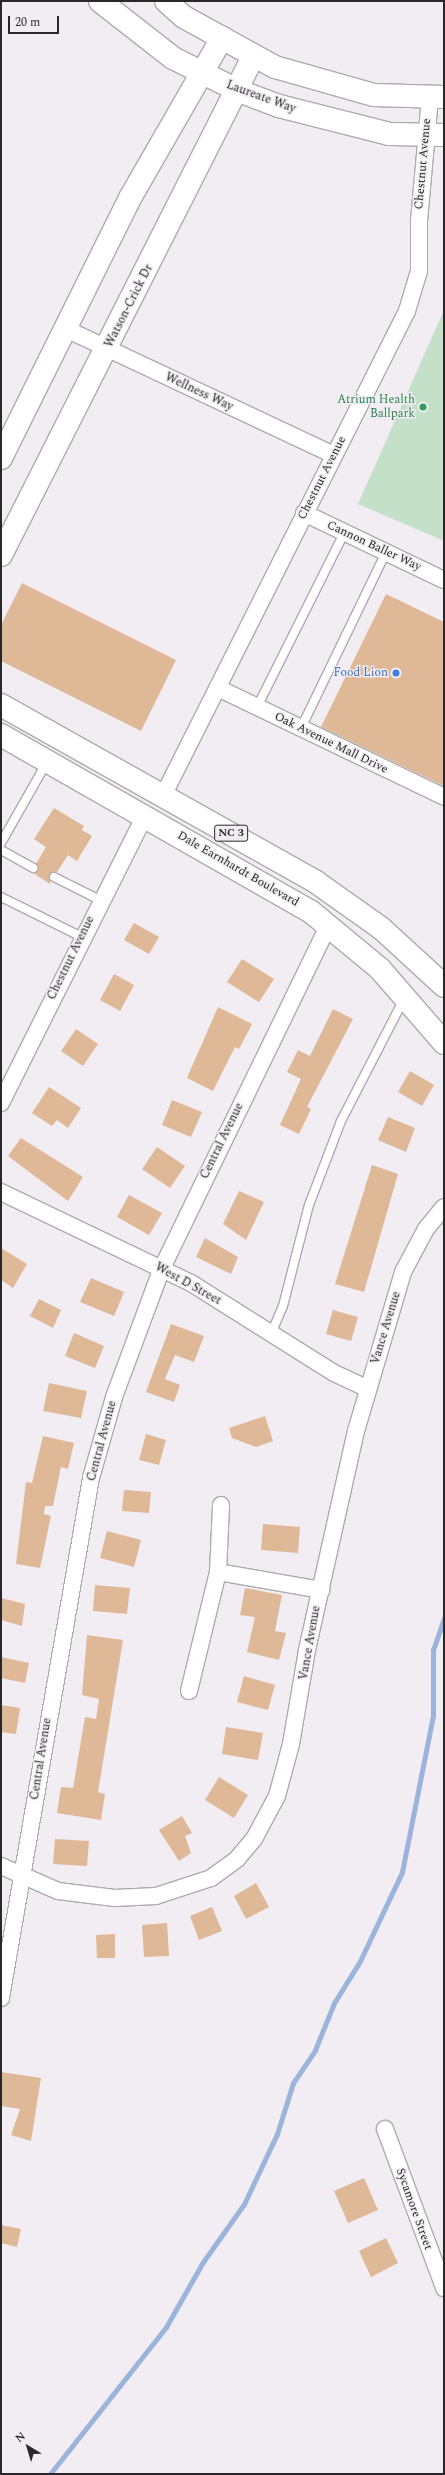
<!DOCTYPE html>
<style>
body{margin:0}
#map{position:relative;width:445px;height:2475px;overflow:hidden;background:#f2edf3;font-family:Spectral,serif}
div>[style]{position:absolute}
.green>*{inset:0;background:#c4e0c9}
.stream>*{height:5px;margin:-2.5px;padding:0 2.5px;transform-origin:2.5px;border-radius:2.5px;background:#9cb3db}
.building>*{inset:0;background:#dfb898}
.roads{filter:drop-shadow(1px 0 #afaab0) drop-shadow(-1px 0 #afaab0) drop-shadow(0 1px #afaab0) drop-shadow(0 -1px #afaab0)}
.lane>*{height:8px;margin:-4px;padding:0 4px;transform-origin:4px;border-radius:4px;background:#fff}
.street>*{height:16px;margin:-8px;padding:0 8px;transform-origin:8px;border-radius:8px;background:#fff}
.secondary>*{height:22px;margin:-11px;padding:0 11px;transform-origin:11px;border-radius:11px;background:#fff}
.primary>*{height:22px;margin:-11px;padding:0 11px;transform-origin:11px;border-radius:11px;background:#fff}
.dots>*{width:11px;height:11px;translate:-50% -50%;box-sizing:border-box;border:2px solid #f2edf3;border-radius:50%}
span{translate:-50% -50%;white-space:nowrap;text-align:center;line-height:1.15;-webkit-text-stroke:3px #f2edf3;paint-order:stroke}
.shield-label span{padding:1px 3px;background:#f2edf3;border:1px solid;border-radius:3px;-webkit-text-stroke-width:0}
.shield-label{font-size:11px;color:#292729;font-weight:700}
.street-label{font-size:12px;color:#292729}
.leisure-label{font-size:12px;color:#27864d}
.right{translate:-100% -50%;text-align:right}
.shop-label{font-size:12px;color:#366cbe}
.frame{position:absolute;inset:0;border:2px solid #292729;pointer-events:none}
.north{position:absolute;left:8px;top:2427px;width:40px;height:40px;-webkit-text-stroke:3px #f2edf3;paint-order:stroke;rotate:322deg;font-size:11px;font-weight:700;line-height:16px;text-align:center;color:#292729}
.north::after{content:'';display:block;margin:auto;width:14px;height:18px;background:#292729;clip-path:polygon(50% 0,100% 100%,50% 72%,0 100%)}
.scale{position:absolute;left:8px;top:16px;width:51px;height:18px;box-sizing:border-box;border:2px solid #292729;border-top:0;padding-left:5px;font-size:12px;line-height:14px;white-space:nowrap;color:#292729;-webkit-text-stroke:3px #f2edf3;paint-order:stroke}
</style>
<div id="map">
<div class="green">
<i style="clip-path:polygon(444px 310px,444px 541px,358px 504px)"></i>
</div>
<div class="stream">
<i style="left:50px;top:2474px;width:187px;rotate:-51.7deg"></i>
<i style="left:166px;top:2327px;width:75px;rotate:-60.4deg"></i>
<i style="left:203px;top:2262px;width:71px;rotate:-54.7deg"></i>
<i style="left:244px;top:2204px;width:77px;rotate:-64.8deg"></i>
<i style="left:277px;top:2134px;width:53px;rotate:-72.6deg"></i>
<i style="left:293px;top:2083px;width:40px;rotate:-56deg"></i>
<i style="left:315px;top:2050px;width:51px;rotate:-68deg"></i>
<i style="left:334px;top:2003px;width:49px;rotate:-58.2deg"></i>
<i style="left:360px;top:1961px;width:98px;rotate:-64.7deg"></i>
<i style="left:402px;top:1872px;width:160px;rotate:-78.8deg"></i>
<i style="left:433px;top:1715px;width:65px;rotate:-90deg"></i>
<i style="left:433px;top:1650px;width:34px;rotate:-71deg"></i>
</div>
<div class="building">
<i style="clip-path:polygon(22px 583px,176px 660px,141px 731px,1px 661px,1px 625px)"></i>
<i style="clip-path:polygon(386px 594px,444px 622px,444px 786px,321px 727px)"></i>
<i style="clip-path:polygon(54px 808px,84px 826px,82px 830px,92px 836px,77px 861px,68px 855px,57px 872px,51px 873px,50px 884px,33px 873px,38px 870px,36px 864px,46px 847px,34px 839px)"></i>
<i style="clip-path:polygon(134px 923px,159px 937px,149px 954px,124px 940px)"></i>
<i style="clip-path:polygon(242px 959px,274px 979px,259px 1002px,227px 982px)"></i>
<i style="clip-path:polygon(114px 974px,134px 985px,120px 1011px,100px 1000px)"></i>
<i style="clip-path:polygon(218px 1007px,252px 1024px,239px 1049px,235px 1047px,213px 1091px,187px 1078px)"></i>
<i style="clip-path:polygon(333px 1009px,353px 1019px,307px 1107px,311px 1109px,299px 1134px,280px 1125px,301px 1079px,287px 1072px,298px 1050px,310px 1056px)"></i>
<i style="clip-path:polygon(76px 1029px,98px 1044px,83px 1066px,61px 1051px)"></i>
<i style="clip-path:polygon(410px 1071px,434px 1085px,422px 1106px,398px 1092px)"></i>
<i style="clip-path:polygon(49px 1087px,81px 1108px,68px 1128px,57px 1120px,52px 1126px,32px 1113px)"></i>
<i style="clip-path:polygon(172px 1100px,202px 1112px,191px 1137px,162px 1125px)"></i>
<i style="clip-path:polygon(388px 1117px,415px 1128px,406px 1152px,378px 1140px)"></i>
<i style="clip-path:polygon(21px 1138px,83px 1177px,68px 1201px,8px 1156px)"></i>
<i style="clip-path:polygon(157px 1147px,185px 1166px,170px 1188px,142px 1169px)"></i>
<i style="clip-path:polygon(372px 1165px,398px 1174px,364px 1292px,335px 1284px)"></i>
<i style="clip-path:polygon(239px 1191px,264px 1202px,246px 1240px,223px 1224px)"></i>
<i style="clip-path:polygon(129px 1195px,162px 1213px,149px 1235px,117px 1217px)"></i>
<i style="clip-path:polygon(205px 1238px,238px 1257px,231px 1274px,196px 1257px)"></i>
<i style="clip-path:polygon(1px 1248px,27px 1264px,13px 1288px,1px 1280px)"></i>
<i style="clip-path:polygon(91px 1278px,124px 1292px,114px 1316px,80px 1302px)"></i>
<i style="clip-path:polygon(39px 1299px,61px 1310px,53px 1328px,30px 1316px)"></i>
<i style="clip-path:polygon(333px 1310px,358px 1317px,351px 1341px,326px 1334px)"></i>
<i style="clip-path:polygon(171px 1324px,204px 1336px,194px 1362px,175px 1355px,165px 1379px,180px 1385px,174px 1402px,146px 1392px)"></i>
<i style="clip-path:polygon(74px 1333px,104px 1346px,95px 1368px,65px 1356px)"></i>
<i style="clip-path:polygon(49px 1383px,87px 1391px,81px 1418px,43px 1411px)"></i>
<i style="clip-path:polygon(265px 1416px,273px 1441px,256px 1447px,232px 1438px,229px 1428px)"></i>
<i style="clip-path:polygon(146px 1434px,166px 1440px,159px 1465px,139px 1460px)"></i>
<i style="clip-path:polygon(43px 1436px,74px 1443px,68px 1469px,61px 1467px,53px 1506px,45px 1506px,44px 1514px,51px 1516px,40px 1568px,16px 1564px,26px 1482px,32px 1483px)"></i>
<i style="clip-path:polygon(124px 1490px,151px 1492px,149px 1513px,122px 1511px)"></i>
<i style="clip-path:polygon(263px 1524px,300px 1527px,298px 1553px,261px 1550px)"></i>
<i style="clip-path:polygon(107px 1531px,141px 1540px,134px 1567px,100px 1558px)"></i>
<i style="clip-path:polygon(95px 1585px,130px 1588px,127px 1614px,93px 1611px)"></i>
<i style="clip-path:polygon(245px 1588px,282px 1595px,275px 1631px,286px 1633px,279px 1660px,247px 1652px,255px 1617px,240px 1615px)"></i>
<i style="clip-path:polygon(1px 1598px,25px 1604px,22px 1626px,1px 1620px)"></i>
<i style="clip-path:polygon(87px 1635px,123px 1640px,98px 1792px,105px 1794px,101px 1820px,57px 1813px,61px 1787px,73px 1788px,85px 1717px,96px 1719px,99px 1699px,82px 1695px)"></i>
<i style="clip-path:polygon(1px 1657px,29px 1663px,25px 1683px,1px 1678px)"></i>
<i style="clip-path:polygon(244px 1676px,275px 1685px,268px 1710px,237px 1702px)"></i>
<i style="clip-path:polygon(1px 1705px,20px 1708px,16px 1734px,1px 1732px)"></i>
<i style="clip-path:polygon(226px 1727px,263px 1733px,258px 1760px,222px 1754px)"></i>
<i style="clip-path:polygon(219px 1777px,248px 1795px,234px 1818px,205px 1800px)"></i>
<i style="clip-path:polygon(182px 1816px,192px 1833px,185px 1836px,191px 1853px,179px 1861px,159px 1830px)"></i>
<i style="clip-path:polygon(55px 1839px,89px 1841px,87px 1866px,53px 1864px)"></i>
<i style="clip-path:polygon(256px 1883px,269px 1907px,246px 1919px,234px 1896px)"></i>
<i style="clip-path:polygon(212px 1907px,222px 1931px,199px 1940px,190px 1916px)"></i>
<i style="clip-path:polygon(167px 1923px,169px 1956px,144px 1957px,142px 1925px)"></i>
<i style="clip-path:polygon(115px 1934px,115px 1958px,97px 1958px,96px 1935px)"></i>
<i style="clip-path:polygon(1px 2072px,41px 2078px,31px 2141px,11px 2135px,20px 2109px,1px 2106px)"></i>
<i style="clip-path:polygon(364px 2178px,378px 2210px,348px 2223px,334px 2191px)"></i>
<i style="clip-path:polygon(1px 2225px,21px 2229px,17px 2247px,1px 2243px)"></i>
<i style="clip-path:polygon(386px 2238px,398px 2263px,371px 2277px,359px 2251px)"></i>
</div>
<div class="roads">
<div class="lane">
<i style="left:257px;top:707px;width:195px;rotate:-63.4deg"></i>
<i style="left:301px;top:728px;width:195px;rotate:-64.2deg"></i>
<i style="left:1px;top:843px;width:93px;rotate:-60.4deg"></i>
<i style="left:1px;top:850px;width:37px;rotate:29deg"></i>
<i style="left:54px;top:877px;width:51px;rotate:26.6deg"></i>
<i style="left:1px;top:897px;width:90px;rotate:26.3deg"></i>
<i style="left:271px;top:1334px;width:30px;rotate:-67deg"></i>
<i style="left:283px;top:1306px;width:104px;rotate:-75.6deg"></i>
<i style="left:309px;top:1205px;width:90px;rotate:-69.1deg"></i>
<i style="left:341px;top:1121px;width:137px;rotate:-62.7deg"></i>
</div>
<div class="street">
<i style="left:66px;top:329px;width:296px;rotate:25.2deg"></i>
<i style="left:304px;top:513px;width:155px;rotate:25.6deg"></i>
<i style="left:218px;top:688px;width:251px;rotate:25.7deg"></i>
<i style="left:163px;top:796px;width:543px;rotate:-63.29deg"></i>
<i style="left:407px;top:311px;width:42px;rotate:-73.3deg"></i>
<i style="left:419px;top:271px;width:50px;rotate:-90deg"></i>
<i style="left:419px;top:221px;width:124px;rotate:-84.9deg"></i>
<i style="left:1px;top:1103px;width:322px;rotate:-63.4deg"></i>
<i style="left:1px;top:1192px;width:211px;rotate:25.6deg"></i>
<i style="left:191px;top:1283px;width:169px;rotate:32.2deg"></i>
<i style="left:334px;top:1373px;width:38px;rotate:25deg"></i>
<i style="left:218px;top:1572px;width:67px;rotate:-87.4deg"></i>
<i style="left:189px;top:1691px;width:122px;rotate:-76.3deg"></i>
<i style="left:218px;top:1572px;width:105px;rotate:9.9deg"></i>
<i style="left:1px;top:1866px;width:62px;rotate:23.7deg"></i>
<i style="left:58px;top:1891px;width:57px;rotate:7deg"></i>
<i style="left:115px;top:1898px;width:41px;rotate:-2.8deg"></i>
<i style="left:156px;top:1896px;width:58px;rotate:-18.1deg"></i>
<i style="left:211px;top:1878px;width:32px;rotate:-36deg"></i>
<i style="left:237px;top:1859px;width:26px;rotate:-50deg"></i>
<i style="left:254px;top:1839px;width:49px;rotate:-61.9deg"></i>
<i style="left:277px;top:1796px;width:54px;rotate:-74.9deg"></i>
<i style="left:291px;top:1744px;width:95px;rotate:-80.3deg"></i>
<i style="left:307px;top:1650px;width:224px;rotate:-77.4deg"></i>
<i style="left:356px;top:1431px;width:166px;rotate:-73.5deg"></i>
<i style="left:403px;top:1272px;width:49px;rotate:-61.9deg"></i>
<i style="left:426px;top:1229px;width:28px;rotate:-51deg"></i>
<i style="left:1px;top:1998px;width:528px;rotate:-80.18deg"></i>
<i style="left:91px;top:1478px;width:84px;rotate:-74.1deg"></i>
<i style="left:114px;top:1397px;width:138px;rotate:-69.6deg"></i>
<i style="left:162px;top:1268px;width:382px;rotate:-64.1deg"></i>
<i style="left:385px;top:2129px;width:170px;rotate:69.6deg"></i>
</div>
<div class="secondary">
<i style="left:100px;top:1px;width:93px;rotate:38deg"></i>
<i style="left:173px;top:58px;width:74px;rotate:26.6deg"></i>
<i style="left:239px;top:91px;width:43px;rotate:20.6deg"></i>
<i style="left:279px;top:106px;width:114px;rotate:14.2deg"></i>
<i style="left:390px;top:134px;width:54px;rotate:1.1deg"></i>
<i style="left:166px;top:1px;width:24px;rotate:42deg"></i>
<i style="left:184px;top:17px;width:104px;rotate:28.8deg"></i>
<i style="left:275px;top:67px;width:103px;rotate:15.8deg"></i>
<i style="left:374px;top:95px;width:70px;rotate:1.6deg"></i>
<i style="left:1px;top:458px;width:290px;rotate:-63.6deg"></i>
<i style="left:130px;top:198px;width:185px;rotate:-60.1deg"></i>
<i style="left:1px;top:555px;width:560px;rotate:-63.16deg"></i>
</div>
<div class="primary">
<i style="left:1px;top:705px;width:361px;rotate:29.3deg"></i>
<i style="left:316px;top:882px;width:80px;rotate:35.3deg"></i>
<i style="left:381px;top:928px;width:86px;rotate:42.6deg"></i>
<i style="left:1px;top:735px;width:356px;rotate:29.7deg"></i>
<i style="left:310px;top:911px;width:91px;rotate:39.6deg"></i>
<i style="left:380px;top:969px;width:98px;rotate:49.1deg"></i>
</div>
</div>
<div class="dots">
<i style="left:423px;top:407px;background:#2e9e5b"></i>
<i style="left:396px;top:673px;background:#3f7fe0"></i>
</div>
<div class="shield-label">
<span style="left:231px;top:833px">NC 3</span>
</div>
<div class="street-label">
<span style="left:261px;top:97px;rotate:20deg">Laureate Way</span>
<span style="left:423px;top:164px;rotate:-85deg">Chestnut Avenue</span>
<span style="left:129px;top:306px;rotate:-63deg">Watson-Crick Dr</span>
<span style="left:199px;top:392px;rotate:25deg">Wellness Way</span>
<span style="left:322px;top:478px;rotate:-63deg">Chestnut Avenue</span>
<span style="left:374px;top:546px;rotate:25deg">Cannon Baller Way</span>
<span style="left:331px;top:743px;rotate:26deg">Oak Avenue Mall Drive</span>
<span style="left:238px;top:869px;rotate:30deg">Dale Earnhardt Boulevard</span>
<span style="left:71px;top:958px;rotate:-64deg">Chestnut Avenue</span>
<span style="left:222px;top:1141px;rotate:-64deg">Central Avenue</span>
<span style="left:188px;top:1284px;rotate:29deg">West D Street</span>
<span style="left:386px;top:1328px;rotate:-73deg">Vance Avenue</span>
<span style="left:102px;top:1441px;rotate:-75deg">Central Avenue</span>
<span style="left:310px;top:1643px;rotate:-80deg">Vance Avenue</span>
<span style="left:41px;top:1759px;rotate:-81deg">Central Avenue</span>
<span style="left:414px;top:2209px;rotate:70deg">Sycamore Street</span>
</div>
<div class="leisure-label">
<span class="right" style="left:415px;top:407px">Atrium Health<br>Ballpark</span>
</div>
<div class="shop-label">
<span class="right" style="left:388px;top:673px">Food Lion</span>
</div>
<div class="frame"></div>
<div class="north">N</div>
<div class="scale">20 m</div>
</div>
